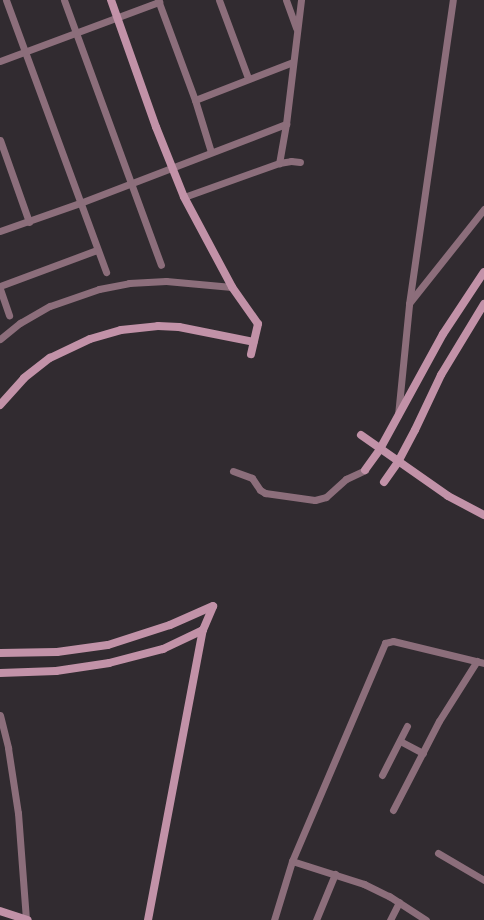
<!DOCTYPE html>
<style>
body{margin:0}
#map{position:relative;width:484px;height:920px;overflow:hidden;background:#312b30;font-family:"Public Sans",sans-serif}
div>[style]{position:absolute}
.street>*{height:7px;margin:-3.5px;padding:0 3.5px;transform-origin:3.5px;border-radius:3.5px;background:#8c6e7b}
.secondary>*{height:8px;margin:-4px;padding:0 4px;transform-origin:4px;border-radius:4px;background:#c292a8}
span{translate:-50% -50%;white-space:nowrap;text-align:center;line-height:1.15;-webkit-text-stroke:3px #171517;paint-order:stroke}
</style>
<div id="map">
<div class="street">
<i style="left:6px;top:0;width:290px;rotate:69.8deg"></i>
<i style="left:64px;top:0;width:282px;rotate:69.9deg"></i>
<i style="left:158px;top:0;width:107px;rotate:69.7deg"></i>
<i style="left:219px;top:0;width:83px;rotate:69.6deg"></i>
<i style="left:286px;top:0;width:30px;rotate:70deg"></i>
<i style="left:0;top:61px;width:170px;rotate:-20.4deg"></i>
<i style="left:286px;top:124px;width:125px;rotate:-83.1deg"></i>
<i style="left:0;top:140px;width:87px;rotate:70.5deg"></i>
<i style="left:211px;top:152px;width:54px;rotate:-107.1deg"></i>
<i style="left:195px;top:100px;width:105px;rotate:-21.2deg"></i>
<i style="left:184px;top:197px;width:101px;rotate:-19.7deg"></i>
<i style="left:279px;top:163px;width:12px;rotate:-9deg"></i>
<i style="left:291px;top:161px;width:9px;rotate:6deg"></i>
<i style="left:0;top:231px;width:85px;rotate:-19.3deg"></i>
<i style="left:80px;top:203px;width:221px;rotate:-21deg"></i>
<i style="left:286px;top:124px;width:40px;rotate:100deg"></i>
<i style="left:0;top:286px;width:103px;rotate:-20.4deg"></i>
<i style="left:0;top:289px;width:28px;rotate:71deg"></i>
<i style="left:410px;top:302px;width:119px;rotate:-51.5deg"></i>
<i style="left:0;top:339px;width:26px;rotate:-39deg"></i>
<i style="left:20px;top:323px;width:34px;rotate:-30deg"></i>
<i style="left:50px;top:306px;width:52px;rotate:-19.1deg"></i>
<i style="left:99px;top:289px;width:31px;rotate:-11deg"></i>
<i style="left:129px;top:283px;width:37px;rotate:-3deg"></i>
<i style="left:166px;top:281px;width:66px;rotate:5.2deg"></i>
<i style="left:398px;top:415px;width:112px;rotate:-84.3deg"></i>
<i style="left:409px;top:304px;width:307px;rotate:-81.8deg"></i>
<i style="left:233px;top:471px;width:20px;rotate:20deg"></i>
<i style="left:252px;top:478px;width:14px;rotate:56deg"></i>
<i style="left:260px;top:490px;width:6px;rotate:31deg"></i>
<i style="left:265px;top:493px;width:50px;rotate:8deg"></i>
<i style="left:315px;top:500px;width:11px;rotate:-15deg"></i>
<i style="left:326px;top:497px;width:27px;rotate:-42deg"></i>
<i style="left:346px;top:479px;width:21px;rotate:-25deg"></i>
<i style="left:0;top:715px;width:34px;rotate:76deg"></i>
<i style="left:8px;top:748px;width:66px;rotate:81.3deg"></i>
<i style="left:18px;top:813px;width:107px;rotate:85.7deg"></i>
<i style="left:400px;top:741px;width:26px;rotate:28deg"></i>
<i style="left:382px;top:775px;width:55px;rotate:-63deg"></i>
<i style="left:393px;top:810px;width:100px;rotate:-62.7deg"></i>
<i style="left:439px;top:721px;width:71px;rotate:-57.7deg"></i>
<i style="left:438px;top:853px;width:53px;rotate:30.4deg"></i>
<i style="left:292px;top:861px;width:76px;rotate:17.7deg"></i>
<i style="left:364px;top:884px;width:28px;rotate:26deg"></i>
<i style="left:389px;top:896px;width:44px;rotate:33deg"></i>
<i style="left:274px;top:920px;width:62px;rotate:-73deg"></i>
<i style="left:292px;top:861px;width:237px;rotate:-66.9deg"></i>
<i style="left:385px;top:643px;width:8px;rotate:-14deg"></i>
<i style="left:393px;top:641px;width:94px;rotate:13.6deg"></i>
<i style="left:316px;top:920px;width:50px;rotate:-67.6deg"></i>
<i style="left:390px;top:920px;width:20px;rotate:-63deg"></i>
</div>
<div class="secondary">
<i style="left:111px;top:0;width:135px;rotate:70.5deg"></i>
<i style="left:156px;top:127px;width:75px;rotate:68.2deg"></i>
<i style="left:184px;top:197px;width:102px;rotate:61.9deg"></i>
<i style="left:232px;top:287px;width:45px;rotate:54.9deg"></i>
<i style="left:258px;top:324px;width:31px;rotate:103deg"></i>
<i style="left:0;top:405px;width:36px;rotate:-48deg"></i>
<i style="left:24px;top:378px;width:33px;rotate:-38deg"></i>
<i style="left:50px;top:358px;width:44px;rotate:-25.4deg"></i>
<i style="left:90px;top:339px;width:32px;rotate:-16deg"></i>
<i style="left:121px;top:330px;width:37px;rotate:-6deg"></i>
<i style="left:158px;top:326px;width:21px;rotate:3deg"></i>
<i style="left:179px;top:327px;width:76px;rotate:11.3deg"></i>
<i style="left:361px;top:435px;width:106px;rotate:35deg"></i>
<i style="left:448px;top:496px;width:41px;rotate:27.8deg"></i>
<i style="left:365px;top:470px;width:26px;rotate:-54deg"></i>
<i style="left:380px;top:449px;width:131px;rotate:-61.3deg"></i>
<i style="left:443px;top:334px;width:74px;rotate:-56.5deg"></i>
<i style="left:384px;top:482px;width:24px;rotate:-55deg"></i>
<i style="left:398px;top:462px;width:36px;rotate:-62deg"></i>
<i style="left:415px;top:430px;width:61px;rotate:-64.7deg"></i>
<i style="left:441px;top:375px;width:83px;rotate:-58.8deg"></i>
<i style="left:0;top:653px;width:57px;rotate:-1deg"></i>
<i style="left:57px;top:652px;width:51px;rotate:-7.8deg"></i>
<i style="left:108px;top:645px;width:65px;rotate:-17.9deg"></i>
<i style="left:170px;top:625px;width:47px;rotate:-23.8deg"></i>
<i style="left:0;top:673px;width:56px;rotate:-2deg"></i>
<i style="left:56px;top:671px;width:54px;rotate:-8.6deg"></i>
<i style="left:109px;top:663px;width:56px;rotate:-14.5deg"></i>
<i style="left:163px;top:649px;width:44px;rotate:-25.4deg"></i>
<i style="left:0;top:911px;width:29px;rotate:18deg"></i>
<i style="left:148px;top:920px;width:295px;rotate:-79.3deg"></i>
<i style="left:203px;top:630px;width:26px;rotate:-67deg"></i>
</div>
</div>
